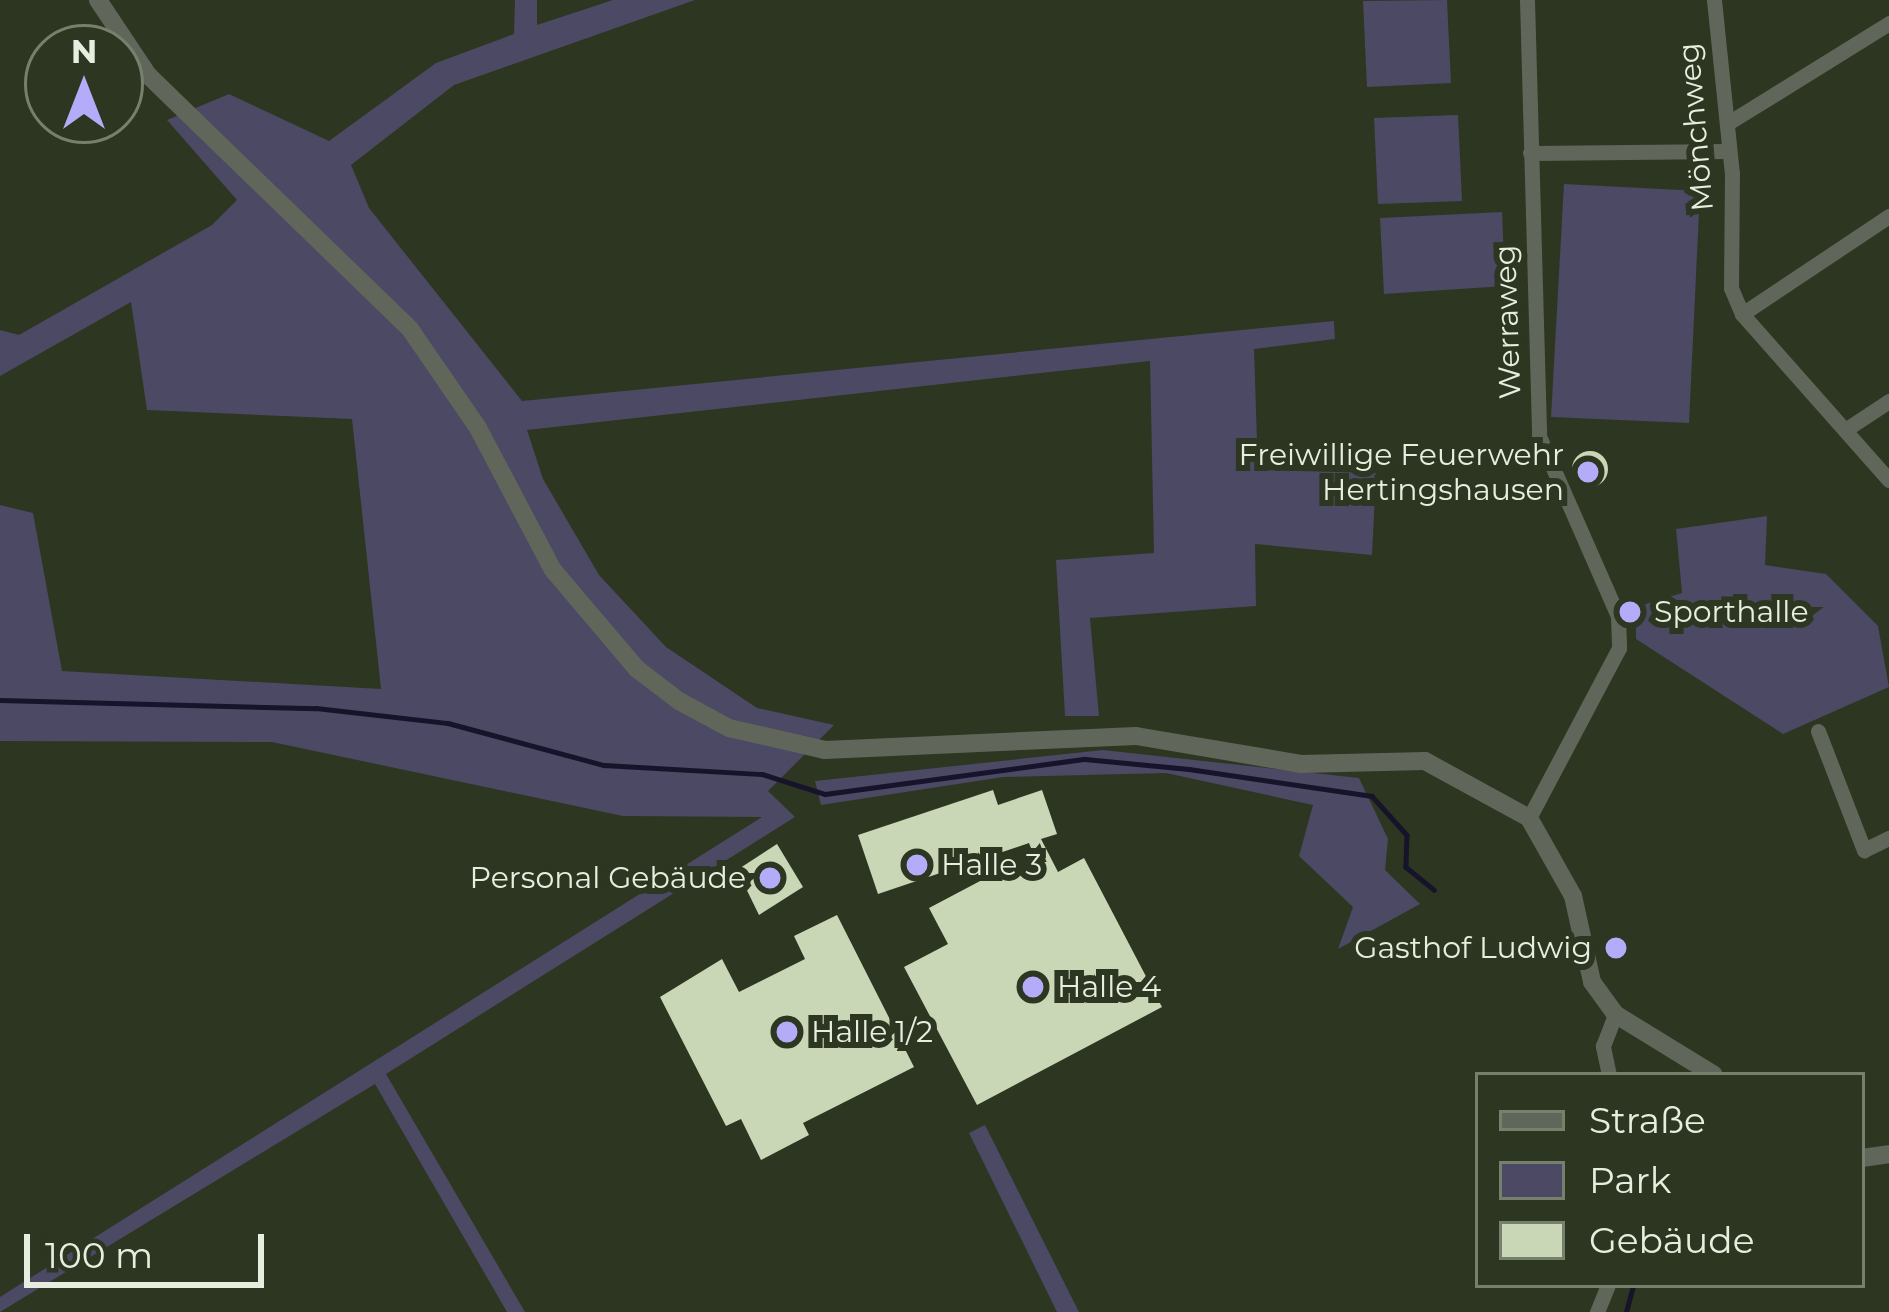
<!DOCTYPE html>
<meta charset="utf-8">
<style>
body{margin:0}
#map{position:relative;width:1889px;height:1312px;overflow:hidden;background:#2d3620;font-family:Montserrat,sans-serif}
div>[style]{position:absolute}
.green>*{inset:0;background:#4b4963}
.stream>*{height:4.5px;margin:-2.25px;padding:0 2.25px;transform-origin:2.25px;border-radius:2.25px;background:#16132b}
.building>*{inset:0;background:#c9d7b7}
.round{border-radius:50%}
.minor>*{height:15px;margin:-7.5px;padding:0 7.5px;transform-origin:7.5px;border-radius:7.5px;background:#61665b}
.tertiary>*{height:18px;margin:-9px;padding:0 9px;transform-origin:9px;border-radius:9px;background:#61665b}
.dots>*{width:33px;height:33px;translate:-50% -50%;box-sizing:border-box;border:6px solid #2d3620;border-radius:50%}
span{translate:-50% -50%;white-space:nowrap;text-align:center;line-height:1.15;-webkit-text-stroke:12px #2d3620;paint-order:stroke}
.street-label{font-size:30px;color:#e7eee0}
.poi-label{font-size:30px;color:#e7eee0}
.right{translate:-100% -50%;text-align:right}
.left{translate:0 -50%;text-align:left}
.legend{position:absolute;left:1475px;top:1072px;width:390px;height:216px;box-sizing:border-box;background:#2d3620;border:3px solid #77806d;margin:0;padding:15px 21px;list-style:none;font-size:36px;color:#e7eee0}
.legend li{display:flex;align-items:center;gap:24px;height:60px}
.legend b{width:60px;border:3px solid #77806d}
.north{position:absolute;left:24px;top:24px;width:120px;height:120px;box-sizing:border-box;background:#2d3620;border:3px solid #77806d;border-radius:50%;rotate:0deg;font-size:33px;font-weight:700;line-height:48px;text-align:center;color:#e7eee0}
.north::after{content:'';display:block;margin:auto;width:42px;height:54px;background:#b4acf9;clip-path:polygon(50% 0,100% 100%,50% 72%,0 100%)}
.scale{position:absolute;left:24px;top:1234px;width:240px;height:54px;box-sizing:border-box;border:6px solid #e7eee0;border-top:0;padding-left:15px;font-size:36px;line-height:42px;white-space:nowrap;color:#e7eee0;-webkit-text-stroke:9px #2d3620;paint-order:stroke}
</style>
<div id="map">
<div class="green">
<i style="clip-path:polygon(515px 0,537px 0,537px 25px,613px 0,695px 0,454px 85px,351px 165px,369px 208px,522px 401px,1334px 321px,1335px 339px,1254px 349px,1258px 470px,1376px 473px,1372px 555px,1255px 544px,1256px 606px,1090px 618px,1099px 716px,1065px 716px,1056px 560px,1154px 553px,1150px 361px,527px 430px,543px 479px,599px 575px,666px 647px,757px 708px,834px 725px,768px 791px,795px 817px,386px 1074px,525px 1312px,507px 1312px,375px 1084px,0 1312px,0 1297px,762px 817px,623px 816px,272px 742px,0 741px,0 505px,33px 513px,62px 671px,381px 689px,352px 419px,147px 410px,131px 302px,0 376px,0 330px,19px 335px,212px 225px,237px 200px,167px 120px,229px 94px,329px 141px,436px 63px,514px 34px)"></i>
<i style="clip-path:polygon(1447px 0,1451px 83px,1367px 87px,1363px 1px)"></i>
<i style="clip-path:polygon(1458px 115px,1462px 201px,1378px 204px,1374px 118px)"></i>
<i style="clip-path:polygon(1564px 184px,1700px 191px,1689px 423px,1551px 417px)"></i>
<i style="clip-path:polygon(1502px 212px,1505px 286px,1384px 294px,1380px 218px)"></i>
<i style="clip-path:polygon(1767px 516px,1765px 565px,1826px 574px,1878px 626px,1889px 687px,1783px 734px,1636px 639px,1636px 607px,1682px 593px,1676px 529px)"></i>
<i style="clip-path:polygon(1103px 750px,1359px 778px,1388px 839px,1385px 870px,1420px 904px,1338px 949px,1353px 907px,1299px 856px,1313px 805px,1166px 773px,1003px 777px,821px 805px,815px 781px)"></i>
<i style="clip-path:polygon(985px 1125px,1079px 1312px,1057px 1312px,969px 1133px)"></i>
</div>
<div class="stream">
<i style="left:0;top:700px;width:316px;rotate:1.5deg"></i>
<i style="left:316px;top:708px;width:133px;rotate:6.5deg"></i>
<i style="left:448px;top:723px;width:162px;rotate:15.1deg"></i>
<i style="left:604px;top:765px;width:158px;rotate:3.3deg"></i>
<i style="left:762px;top:774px;width:66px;rotate:17.6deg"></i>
<i style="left:825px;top:794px;width:262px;rotate:-7.7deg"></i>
<i style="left:1085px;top:759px;width:104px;rotate:5.5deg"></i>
<i style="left:1189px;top:769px;width:185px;rotate:8.4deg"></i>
<i style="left:1372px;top:796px;width:52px;rotate:48.1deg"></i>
<i style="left:1407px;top:835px;width:32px;rotate:92deg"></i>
<i style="left:1406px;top:867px;width:36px;rotate:39deg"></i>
<i style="left:1626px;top:1312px;width:28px;rotate:-75deg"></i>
</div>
<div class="building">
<i class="round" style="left:1572px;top:451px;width:36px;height:36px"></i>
<i style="clip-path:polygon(993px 790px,998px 805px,1042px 790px,1057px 834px,1041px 839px,1058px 872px,1084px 858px,1162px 1007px,977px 1105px,904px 967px,948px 944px,929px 908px,1033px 853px,1029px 843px,878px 894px,858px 835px)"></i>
<i style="clip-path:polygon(777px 844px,803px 887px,759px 915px,737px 870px)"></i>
<i style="clip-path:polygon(837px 915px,914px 1067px,803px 1123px,809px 1135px,761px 1160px,741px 1119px,726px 1126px,660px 997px,722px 959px,739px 992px,805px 959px,794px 936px)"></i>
</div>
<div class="minor">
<i style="left:1527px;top:0;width:436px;rotate:88.4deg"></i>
<i style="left:1539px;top:436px;width:197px;rotate:66.3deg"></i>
<i style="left:1618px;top:616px;width:32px;rotate:88deg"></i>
<i style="left:1619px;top:648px;width:192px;rotate:117.9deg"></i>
<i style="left:1714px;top:0;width:175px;rotate:84.1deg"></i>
<i style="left:1732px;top:174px;width:114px;rotate:90.5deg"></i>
<i style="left:1731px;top:288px;width:28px;rotate:67deg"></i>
<i style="left:1742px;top:314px;width:222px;rotate:48.5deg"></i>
<i style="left:1728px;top:123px;width:190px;rotate:-31.8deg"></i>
<i style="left:1530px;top:153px;width:198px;rotate:-0.6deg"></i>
<i style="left:1742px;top:314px;width:177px;rotate:-33.7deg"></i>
<i style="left:1845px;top:430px;width:53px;rotate:-33.4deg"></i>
<i style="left:1818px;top:731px;width:128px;rotate:68.9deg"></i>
<i style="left:1864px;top:850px;width:28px;rotate:-26deg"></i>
<i style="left:1609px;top:1075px;width:30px;rotate:-102deg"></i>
<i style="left:1603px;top:1046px;width:34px;rotate:-69deg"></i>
<i style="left:1597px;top:1312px;width:29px;rotate:-68deg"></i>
</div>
<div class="tertiary">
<i style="left:98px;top:0;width:90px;rotate:56.3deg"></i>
<i style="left:148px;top:75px;width:365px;rotate:44.1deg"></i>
<i style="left:410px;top:329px;width:120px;rotate:55.5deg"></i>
<i style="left:478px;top:428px;width:161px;rotate:62.2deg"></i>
<i style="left:553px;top:570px;width:130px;rotate:49.7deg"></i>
<i style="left:637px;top:669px;width:53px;rotate:37.3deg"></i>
<i style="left:679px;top:701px;width:57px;rotate:28.4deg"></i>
<i style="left:729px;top:728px;width:98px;rotate:12.9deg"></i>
<i style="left:825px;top:750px;width:311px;rotate:-2.6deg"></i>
<i style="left:1136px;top:736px;width:167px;rotate:9.6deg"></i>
<i style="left:1301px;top:764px;width:124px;rotate:-1.4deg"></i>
<i style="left:1425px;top:761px;width:119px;rotate:28.7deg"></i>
<i style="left:1529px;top:818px;width:90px;rotate:60.6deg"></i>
<i style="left:1573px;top:896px;width:88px;rotate:77.5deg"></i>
<i style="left:1592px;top:982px;width:39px;rotate:54deg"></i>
<i style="left:1615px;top:1014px;width:116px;rotate:31.6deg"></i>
<i style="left:1862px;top:1158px;width:27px;rotate:-8deg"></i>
</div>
<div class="dots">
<i style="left:1588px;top:472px;background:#b4acf9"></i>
<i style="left:1630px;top:612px;background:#b4acf9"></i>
<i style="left:917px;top:865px;background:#b4acf9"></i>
<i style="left:770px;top:878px;background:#b4acf9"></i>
<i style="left:1616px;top:948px;background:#b4acf9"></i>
<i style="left:1033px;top:987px;background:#b4acf9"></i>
<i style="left:787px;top:1032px;background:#b4acf9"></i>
</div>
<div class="street-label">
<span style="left:1696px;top:127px;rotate:-95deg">Mönchweg</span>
<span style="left:1508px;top:322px;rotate:-92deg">Werraweg</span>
</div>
<div class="poi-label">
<span class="right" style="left:1564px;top:472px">Freiwillige Feuerwehr<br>Hertingshausen</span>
<span class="left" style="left:1654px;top:612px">Sporthalle</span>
<span class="left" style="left:941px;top:865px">Halle 3</span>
<span class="right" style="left:746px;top:878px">Personal Gebäude</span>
<span class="right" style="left:1592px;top:948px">Gasthof Ludwig</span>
<span class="left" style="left:1057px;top:987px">Halle 4</span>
<span class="left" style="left:811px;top:1032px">Halle 1/2</span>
</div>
<ul class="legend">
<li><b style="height:15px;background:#61665b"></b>Straße</li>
<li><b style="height:33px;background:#4b4963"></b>Park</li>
<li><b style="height:33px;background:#c9d7b7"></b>Gebäude</li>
</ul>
<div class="north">N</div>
<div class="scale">100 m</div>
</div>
